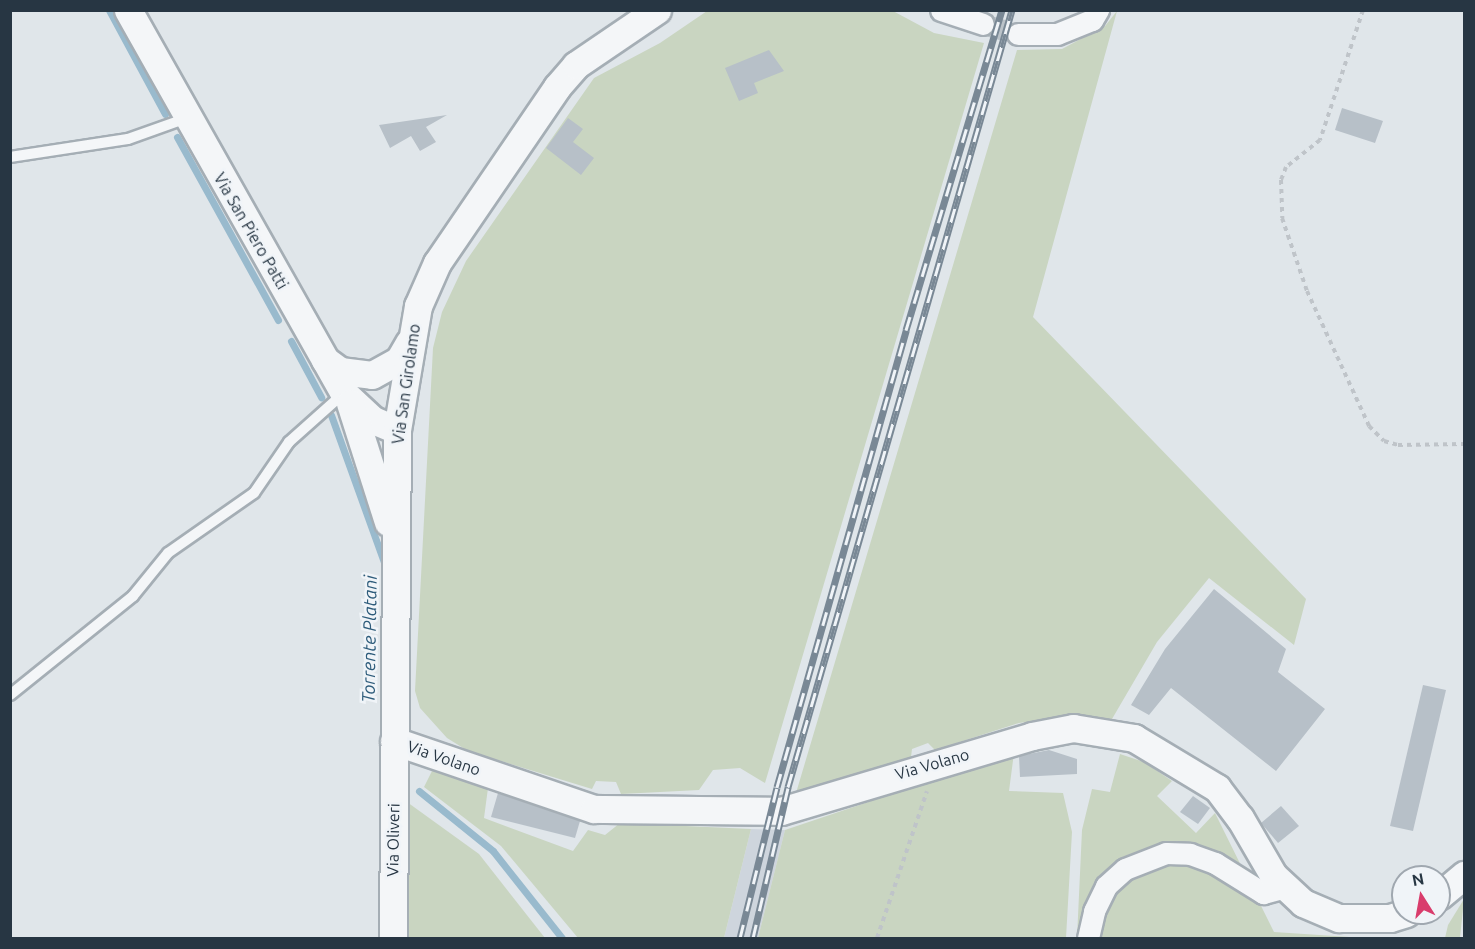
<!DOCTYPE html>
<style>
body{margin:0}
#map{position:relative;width:1475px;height:949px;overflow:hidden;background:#e0e6ea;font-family:Ubuntu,sans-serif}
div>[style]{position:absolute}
.built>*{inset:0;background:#ced5dd}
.green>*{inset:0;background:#c9d5c1}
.stream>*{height:7px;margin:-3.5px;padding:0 3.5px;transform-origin:3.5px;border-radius:3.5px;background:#99bacd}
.building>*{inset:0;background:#b7c0c8}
.minor-tunnel>*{height:21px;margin-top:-10.5px;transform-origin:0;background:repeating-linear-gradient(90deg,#bbc3c9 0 21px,transparent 0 31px)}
.path>*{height:4px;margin-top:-2px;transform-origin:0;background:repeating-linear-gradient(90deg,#bfc4c9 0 4.5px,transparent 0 9px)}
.roads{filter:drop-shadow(2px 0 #a5aeb5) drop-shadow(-2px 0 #a5aeb5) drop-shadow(0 2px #a5aeb5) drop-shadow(0 -2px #a5aeb5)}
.service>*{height:10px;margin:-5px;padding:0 5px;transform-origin:5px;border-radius:5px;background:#f4f6f8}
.minor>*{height:21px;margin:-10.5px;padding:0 10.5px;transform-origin:10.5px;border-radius:10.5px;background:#f4f6f8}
.tertiary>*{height:27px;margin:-13.5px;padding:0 13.5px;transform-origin:13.5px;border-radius:13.5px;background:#f4f6f8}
.rail>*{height:7px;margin-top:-3.5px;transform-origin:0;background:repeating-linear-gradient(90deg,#f0f4f8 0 14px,#798895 0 28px);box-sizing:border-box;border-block:2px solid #798895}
span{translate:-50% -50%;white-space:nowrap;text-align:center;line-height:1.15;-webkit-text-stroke:5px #f0f4f8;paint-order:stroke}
.street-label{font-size:16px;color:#273643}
.water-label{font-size:18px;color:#2e5c7b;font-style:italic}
.frame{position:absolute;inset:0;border:12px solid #273643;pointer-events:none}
.north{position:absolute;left:1391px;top:865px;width:60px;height:60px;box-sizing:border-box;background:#f0f4f8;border:2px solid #a0a8b0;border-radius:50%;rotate:349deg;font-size:16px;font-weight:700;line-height:24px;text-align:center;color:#273643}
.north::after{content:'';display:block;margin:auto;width:21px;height:27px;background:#d93c6c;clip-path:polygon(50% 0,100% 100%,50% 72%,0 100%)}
</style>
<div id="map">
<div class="built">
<i style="clip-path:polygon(751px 829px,785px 830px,758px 938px,724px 938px)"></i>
</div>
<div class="green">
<i style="clip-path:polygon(707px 11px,893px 11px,934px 33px,984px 43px,765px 783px,740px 768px,713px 770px,699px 790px,621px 794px,616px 782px,596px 781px,592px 789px,468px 751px,447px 738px,420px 708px,415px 691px,433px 348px,442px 312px,466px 261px,594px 78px,660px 43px)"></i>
<i style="clip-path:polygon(1117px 11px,1033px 317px,1306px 599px,1294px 645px,1209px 578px,1157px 642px,1112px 719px,1071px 716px,1019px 723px,935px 750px,928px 743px,912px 749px,911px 757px,901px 762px,796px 793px,1017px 50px,1062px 49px,1105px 26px)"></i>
<i style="clip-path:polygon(1014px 753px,1009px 791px,1063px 793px,1072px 832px,1066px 938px,758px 938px,785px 830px)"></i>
<i style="clip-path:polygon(1120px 754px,1144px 762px,1172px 781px,1157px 796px,1196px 833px,1215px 813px,1274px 932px,1365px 938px,1077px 938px,1082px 830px,1092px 789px,1110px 792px)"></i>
<i style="clip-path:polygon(432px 771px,488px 788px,484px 818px,573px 851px,588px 830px,605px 835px,620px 823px,751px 829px,724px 938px,578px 938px,501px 846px,424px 787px)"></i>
<i style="clip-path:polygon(407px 802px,479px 854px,545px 938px,404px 938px)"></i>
<i style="clip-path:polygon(1464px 899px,1460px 938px,1445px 938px,1448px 925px)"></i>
</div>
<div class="stream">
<i style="left:109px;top:10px;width:118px;rotate:61.7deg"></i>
<i style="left:177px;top:137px;width:209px;rotate:61.1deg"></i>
<i style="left:291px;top:341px;width:64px;rotate:61.8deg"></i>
<i style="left:331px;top:415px;width:159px;rotate:70.2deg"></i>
<i style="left:419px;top:791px;width:95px;rotate:39deg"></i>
<i style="left:493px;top:851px;width:111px;rotate:51.6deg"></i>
</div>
<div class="building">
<i style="clip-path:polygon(769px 50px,784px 71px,754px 83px,758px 93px,739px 101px,725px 68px)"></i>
<i style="clip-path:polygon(1342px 108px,1383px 121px,1375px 143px,1335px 130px)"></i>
<i style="clip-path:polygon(447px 115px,426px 127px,436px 142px,420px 151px,411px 136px,390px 148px,379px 125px)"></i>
<i style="clip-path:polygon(568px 118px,583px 129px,573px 142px,594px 158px,581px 175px,546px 148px)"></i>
<i style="clip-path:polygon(1214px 589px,1286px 649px,1278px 672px,1325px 709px,1276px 771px,1171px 688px,1149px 715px,1131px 705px,1165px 649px)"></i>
<i style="clip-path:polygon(1423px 685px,1446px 690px,1413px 831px,1390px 826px)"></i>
<i style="clip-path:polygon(1049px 750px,1077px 759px,1077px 774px,1020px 777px,1019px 756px)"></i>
<i style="clip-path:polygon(498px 793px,580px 821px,575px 838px,491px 817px)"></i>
<i style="clip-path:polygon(1193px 796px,1210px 808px,1198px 824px,1180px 812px)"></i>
<i style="clip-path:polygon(1281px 806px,1299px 826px,1278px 843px,1261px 823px)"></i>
</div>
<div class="minor-tunnel">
<i style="left:983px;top:24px;width:36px;rotate:16deg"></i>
</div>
<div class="path">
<i style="left:1363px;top:10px;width:137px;rotate:108.3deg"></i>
<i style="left:1320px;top:140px;width:43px;rotate:141.5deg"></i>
<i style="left:1286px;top:167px;width:14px;rotate:111deg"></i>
<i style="left:1281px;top:180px;width:38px;rotate:88deg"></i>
<i style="left:1282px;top:218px;width:77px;rotate:71.1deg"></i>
<i style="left:1307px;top:291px;width:149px;rotate:65.3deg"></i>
<i style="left:1369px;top:426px;width:21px;rotate:45deg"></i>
<i style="left:1384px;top:441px;width:15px;rotate:16deg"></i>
<i style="left:1398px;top:445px;width:66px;rotate:-0.9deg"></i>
<i style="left:877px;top:938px;width:155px;rotate:-71.2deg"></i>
</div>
<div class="roads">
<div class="service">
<i style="left:10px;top:157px;width:119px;rotate:-8.7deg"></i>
<i style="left:128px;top:139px;width:63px;rotate:-19.6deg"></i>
<i style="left:10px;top:695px;width:158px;rotate:-38.8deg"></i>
<i style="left:133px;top:596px;width:55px;rotate:-50.9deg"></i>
<i style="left:168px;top:553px;width:105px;rotate:-34.9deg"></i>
<i style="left:254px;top:493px;width:62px;rotate:-55.5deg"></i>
<i style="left:289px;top:442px;width:74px;rotate:-41.7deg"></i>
</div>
<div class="minor">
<i style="left:941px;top:10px;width:44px;rotate:18.4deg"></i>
<i style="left:1018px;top:34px;width:39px"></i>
<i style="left:1057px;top:34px;width:38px;rotate:-22deg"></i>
<i style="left:1092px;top:20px;width:12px;rotate:-59deg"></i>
<i style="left:1088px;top:938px;width:28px;rotate:-77deg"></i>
<i style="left:1094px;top:911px;width:28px;rotate:-64deg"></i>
<i style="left:1106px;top:886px;width:25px;rotate:-42deg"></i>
<i style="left:1125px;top:869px;width:44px;rotate:-21.3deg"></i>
<i style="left:1166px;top:853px;width:24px;rotate:2deg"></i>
<i style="left:1190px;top:854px;width:27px;rotate:20deg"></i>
<i style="left:1215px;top:863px;width:57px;rotate:32deg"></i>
<i style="left:1263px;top:893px;width:23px;rotate:-15deg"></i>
</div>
<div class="tertiary">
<i style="left:128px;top:10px;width:440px;rotate:60.6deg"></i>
<i style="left:344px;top:393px;width:40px;rotate:43deg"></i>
<i style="left:373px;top:420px;width:26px;rotate:23deg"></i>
<i style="left:325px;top:360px;width:19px;rotate:36deg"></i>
<i style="left:340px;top:371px;width:32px;rotate:7deg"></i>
<i style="left:372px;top:375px;width:31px;rotate:-29deg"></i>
<i style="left:399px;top:360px;width:20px;rotate:-60deg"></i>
<i style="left:350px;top:403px;width:125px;rotate:72.3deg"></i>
<i style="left:394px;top:741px;width:211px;rotate:18.8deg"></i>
<i style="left:594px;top:809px;width:187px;rotate:0.6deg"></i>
<i style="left:781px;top:811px;width:262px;rotate:-16.6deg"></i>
<i style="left:1032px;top:736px;width:42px;rotate:-11deg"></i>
<i style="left:1073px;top:728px;width:62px;rotate:9.3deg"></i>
<i style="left:1134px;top:738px;width:97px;rotate:31.1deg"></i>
<i style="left:1217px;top:788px;width:38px;rotate:53deg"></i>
<i style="left:1240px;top:818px;width:66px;rotate:59.9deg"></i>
<i style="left:1273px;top:875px;width:41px;rotate:43deg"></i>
<i style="left:1303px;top:903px;width:39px;rotate:23deg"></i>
<i style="left:1339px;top:918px;width:51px"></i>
<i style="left:1390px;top:918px;width:17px;rotate:-17deg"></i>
<i style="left:1439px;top:896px;width:33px;rotate:-40deg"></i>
<i style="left:393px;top:938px;width:508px;rotate:-89.55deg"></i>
<i style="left:397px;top:430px;width:126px;rotate:-80.4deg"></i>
<i style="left:418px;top:306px;width:47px;rotate:-66.2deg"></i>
<i style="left:437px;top:263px;width:213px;rotate:-55.7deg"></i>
<i style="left:557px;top:87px;width:29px;rotate:-49deg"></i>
<i style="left:576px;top:65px;width:98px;rotate:-34.2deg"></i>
</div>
</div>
<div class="rail">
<i style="left:740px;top:938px;width:155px;rotate:-76.2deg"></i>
<i style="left:777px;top:787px;width:475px;rotate:-74.2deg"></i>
<i style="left:906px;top:330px;width:334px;rotate:-73.3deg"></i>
<i style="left:753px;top:938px;width:155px;rotate:-76.9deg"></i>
<i style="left:788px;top:787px;width:809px;rotate:-73.92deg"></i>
</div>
<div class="street-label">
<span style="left:251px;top:231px;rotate:60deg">Via San Piero Patti</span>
<span style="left:406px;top:384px;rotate:-82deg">Via San Girolamo</span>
<span style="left:444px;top:758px;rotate:19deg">Via Volano</span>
<span style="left:932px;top:764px;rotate:-16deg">Via Volano</span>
<span style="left:393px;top:840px;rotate:-89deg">Via Oliveri</span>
</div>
<div class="water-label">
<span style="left:369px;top:639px;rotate:-89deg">Torrente Platani</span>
</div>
<div class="frame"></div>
<div class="north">N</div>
</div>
